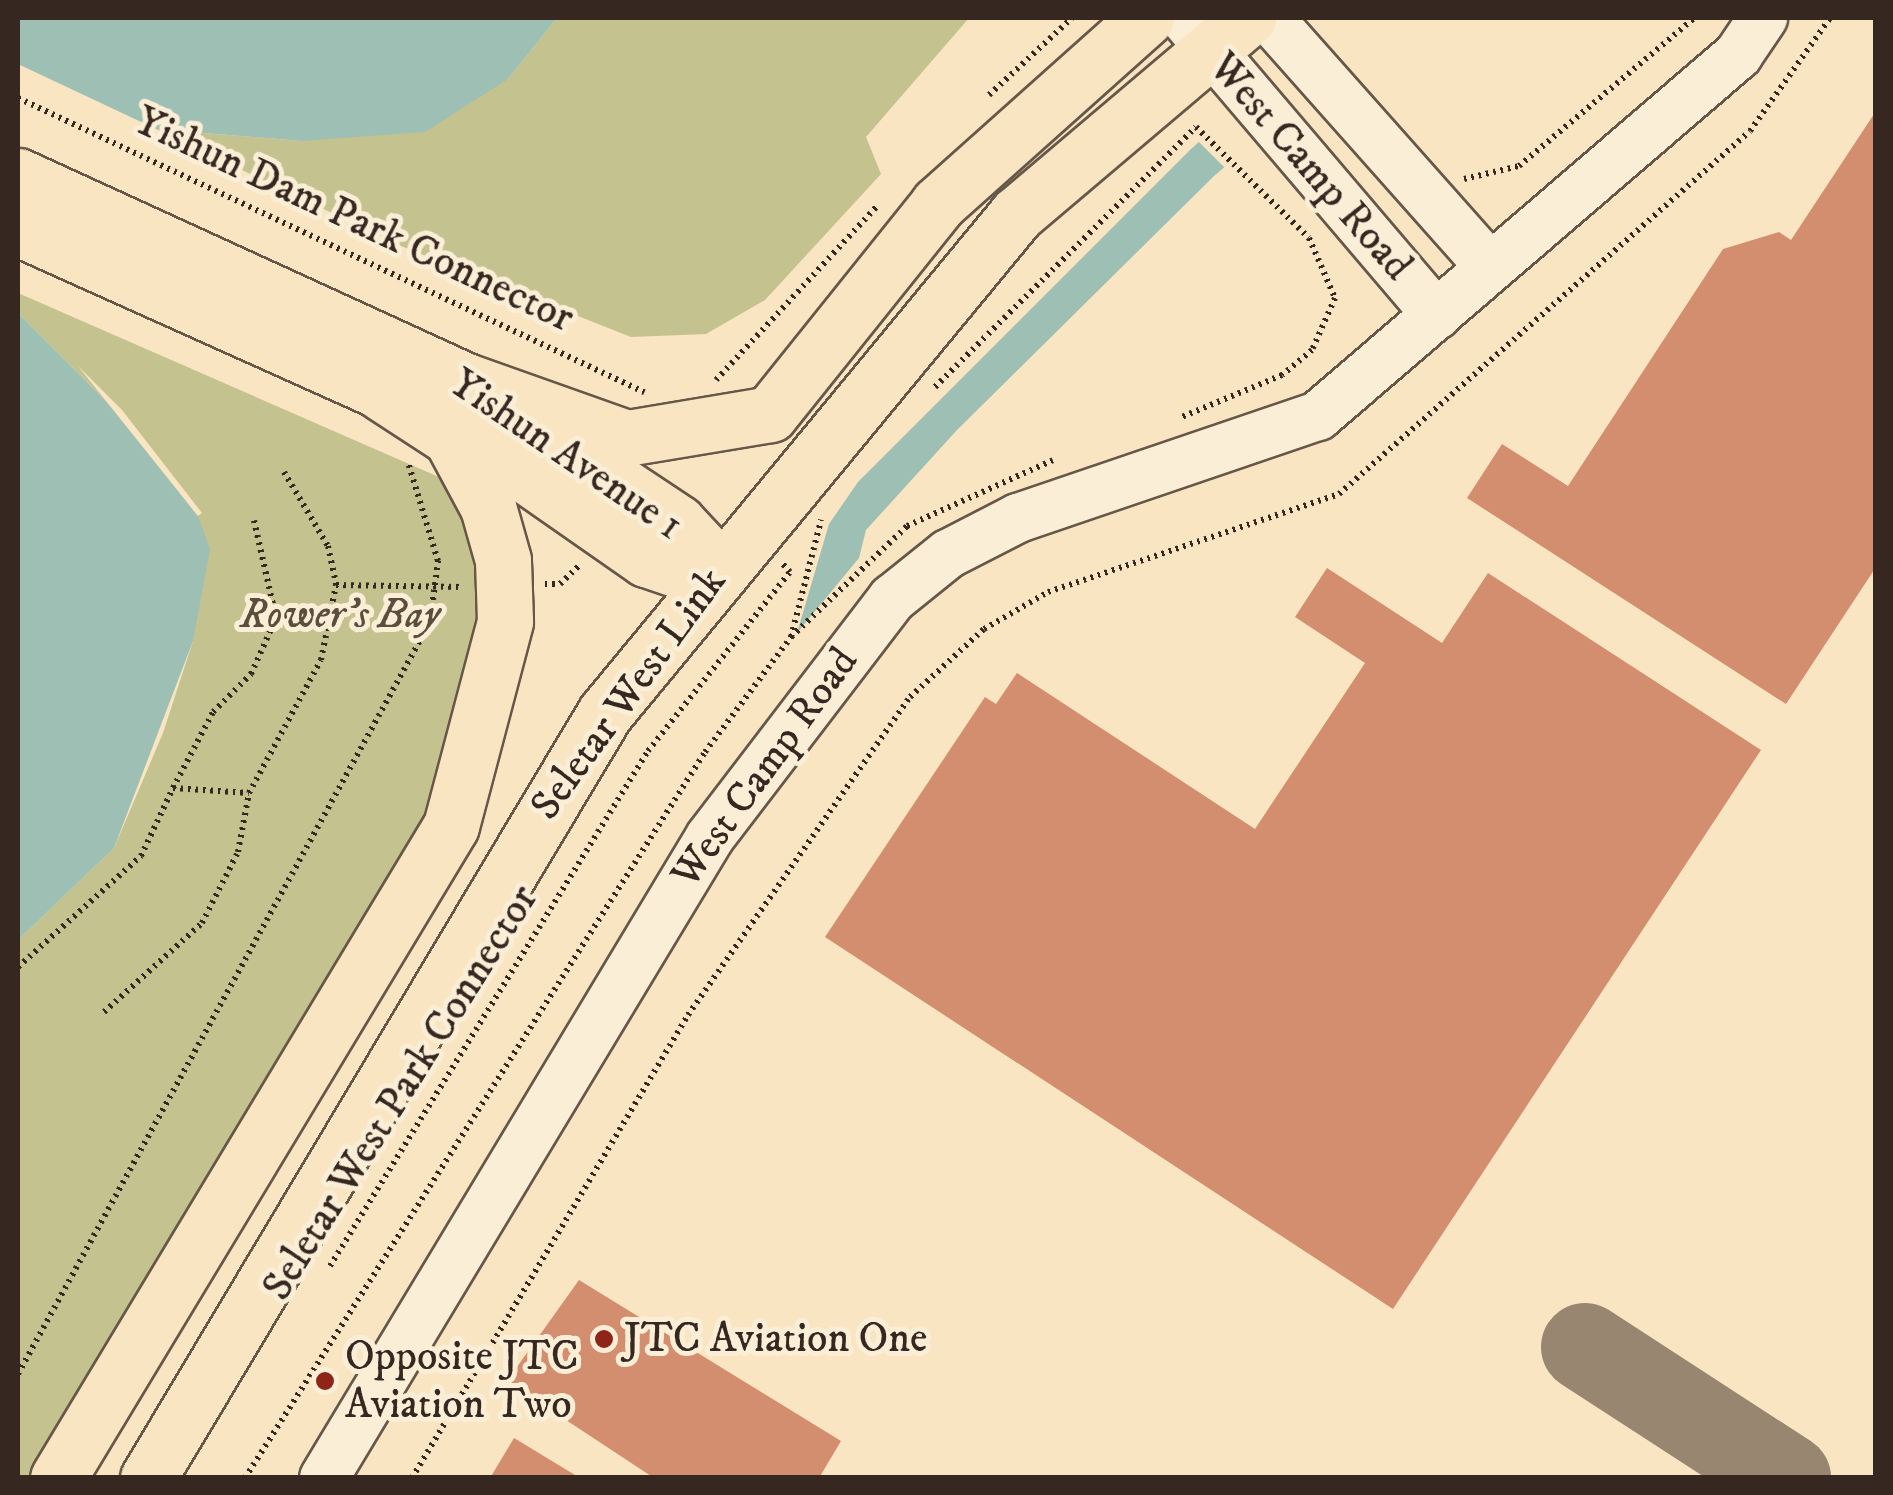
<!DOCTYPE html>
<style>
body{margin:0}
#map{position:relative;width:1893px;height:1495px;overflow:hidden;background:#f9e5c1;font-family:"IM FELL DW Pica",serif}
div>[style]{position:absolute}
.green>*{inset:0;background:#c4c28e}
.water>*{inset:0;background:#9ebfb3}
.pier>*{inset:0;background:#f9e5c1}
.taxiway>*{height:88px;margin:-44px;padding:0 44px;transform-origin:44px;border-radius:44px;background:#988671}
.building>*{inset:0;background:#d38e6f}
.path>*{height:6px;margin-top:-3px;transform-origin:0;background:repeating-linear-gradient(90deg,#362821 0 2.5px,transparent 0 7.5px)}
.roads{filter:drop-shadow(2px 0 #675749) drop-shadow(-2px 0 #675749) drop-shadow(0 2px #675749) drop-shadow(0 -2px #675749)}
.minor>*{height:48px;margin:-24px;padding:0 24px;transform-origin:24px;border-radius:24px;background:#fbeed7}
.major>*{height:55px;margin:-27.5px;padding:0 27.5px;transform-origin:27.5px;border-radius:27.5px;background:#f9e5c1}
.dots>*{width:28px;height:28px;translate:-50% -50%;box-sizing:border-box;border:5px solid #fbeed7;border-radius:50%}
span{translate:-50% -50%;white-space:nowrap;text-align:center;line-height:1.15;-webkit-text-stroke:10px #fbeed7;paint-order:stroke}
.street-label{font-size:42px;color:#362821}
.park-label{font-size:42px;color:#5a4e3c;font-style:italic}
.poi-label{font-size:42px;color:#362821}
.left{translate:0 -50%;text-align:left}
.frame{position:absolute;inset:0;border:20px solid #362821;pointer-events:none}
</style>
<div id="map">
<div class="green">
<i style="clip-path:polygon(557px 18px,969px 18px,866px 137px,881px 174px,765px 300px,706px 334px,631px 337px,401px 246px,156px 129px,301px 141px,508px 79px)"></i>
<i style="clip-path:polygon(18px 293px,448px 481px,478px 549px,482px 626px,431px 818px,27px 1478px,18px 1477px,18px 940px,114px 848px,163px 733px,193px 641px,198px 516px,118px 413px,18px 313px)"></i>
</div>
<div class="water">
<i style="clip-path:polygon(18px 18px,557px 18px,508px 79px,425px 132px,301px 141px,156px 129px,18px 64px)"></i>
<i style="clip-path:polygon(1340px 18px,1400px 18px,1214px 176px,957px 430px,866px 530px,859px 558px,797px 633px,829px 524px,858px 482px,1191px 149px)"></i>
<i style="clip-path:polygon(18px 313px,118px 413px,198px 516px,210px 549px,193px 641px,114px 848px,18px 940px)"></i>
</div>
<div class="pier">
<i style="clip-path:polygon(1333px 18px,1405px 18px,1228px 171px,1196px 139px)"></i>
<i style="clip-path:polygon(78px 366px,122px 410px,202px 513px,198px 516px)"></i>
</div>
<div class="taxiway">
<i style="left:1585px;top:1347px;width:241px;rotate:33deg"></i>
</div>
<div class="building">
<i style="clip-path:polygon(1876px 111px,1876px 567px,1786px 704px,1467px 498px,1502px 444px,1568px 486px,1723px 249px,1779px 232px,1791px 240px)"></i>
<i style="clip-path:polygon(1327px 568px,1442px 643px,1488px 573px,1761px 750px,1393px 1309px,825px 937px,985px 697px,996px 704px,1017px 673px,1255px 829px,1365px 663px,1295px 617px)"></i>
<i style="clip-path:polygon(579px 1280px,841px 1441px,819px 1478px,654px 1478px,507px 1381px)"></i>
<i style="clip-path:polygon(514px 1438px,580px 1478px,490px 1478px)"></i>
</div>
<div class="path">
<i style="left:989px;top:95px;width:113px;rotate:-42.9deg"></i>
<i style="left:18px;top:98px;width:692px;rotate:25.16deg"></i>
<i style="left:1464px;top:179px;width:57px;rotate:-13.3deg"></i>
<i style="left:1519px;top:166px;width:229px;rotate:-40.2deg"></i>
<i style="left:716px;top:380px;width:237px;rotate:-47.2deg"></i>
<i style="left:935px;top:387px;width:368px;rotate:-44.9deg"></i>
<i style="left:1196px;top:127px;width:158px;rotate:44.5deg"></i>
<i style="left:1309px;top:238px;width:65px;rotate:66.6deg"></i>
<i style="left:1335px;top:298px;width:57px;rotate:113.9deg"></i>
<i style="left:1312px;top:350px;width:39px;rotate:140deg"></i>
<i style="left:1282px;top:375px;width:112px;rotate:157.3deg"></i>
<i style="left:284px;top:472px;width:86px;rotate:59.3deg"></i>
<i style="left:328px;top:546px;width:40px;rotate:78deg"></i>
<i style="left:545px;top:584px;width:15px"></i>
<i style="left:560px;top:584px;width:28px;rotate:-44deg"></i>
<i style="left:791px;top:637px;width:161px;rotate:-43.7deg"></i>
<i style="left:907px;top:526px;width:160px;rotate:-24.3deg"></i>
<i style="left:173px;top:788px;width:86px;rotate:-62.2deg"></i>
<i style="left:213px;top:712px;width:54px;rotate:-45deg"></i>
<i style="left:251px;top:674px;width:61px;rotate:-65.9deg"></i>
<i style="left:276px;top:618px;width:100px;rotate:-102.7deg"></i>
<i style="left:18px;top:967px;width:166px;rotate:-42.1deg"></i>
<i style="left:141px;top:856px;width:75px;rotate:-64.8deg"></i>
<i style="left:173px;top:788px;width:76px;rotate:3.8deg"></i>
<i style="left:249px;top:793px;width:151px;rotate:-61.6deg"></i>
<i style="left:321px;top:660px;width:76px;rotate:-78.7deg"></i>
<i style="left:336px;top:585px;width:127px;rotate:0.9deg"></i>
<i style="left:104px;top:1012px;width:132px;rotate:-42.2deg"></i>
<i style="left:202px;top:923px;width:80px;rotate:-63.1deg"></i>
<i style="left:238px;top:852px;width:60px;rotate:-79.4deg"></i>
<i style="left:330px;top:1266px;width:605px;rotate:-58.31deg"></i>
<i style="left:648px;top:751px;width:228px;rotate:-51.6deg"></i>
<i style="left:790px;top:572px;width:13px;rotate:-132deg"></i>
<i style="left:18px;top:1374px;width:857px;rotate:-61.28deg"></i>
<i style="left:430px;top:622px;width:62px;rotate:-82.5deg"></i>
<i style="left:438px;top:561px;width:103px;rotate:-106.9deg"></i>
<i style="left:245px;top:1478px;width:859px;rotate:-57.64deg"></i>
<i style="left:705px;top:752px;width:144px;rotate:-53.2deg"></i>
<i style="left:791px;top:637px;width:121px;rotate:-75.6deg"></i>
<i style="left:412px;top:1478px;width:539px;rotate:-59.2deg"></i>
<i style="left:688px;top:1015px;width:388px;rotate:-55.1deg"></i>
<i style="left:910px;top:697px;width:100px;rotate:-42.6deg"></i>
<i style="left:984px;top:629px;width:74px;rotate:-30deg"></i>
<i style="left:1048px;top:592px;width:307px;rotate:-18.6deg"></i>
<i style="left:1339px;top:494px;width:548px;rotate:-41.45deg"></i>
<i style="left:1750px;top:131px;width:138px;rotate:-54.7deg"></i>
</div>
<div class="roads">
<div class="minor">
<i style="left:1184px;top:18px;width:390px;rotate:49.6deg"></i>
<i style="left:1269px;top:18px;width:333px;rotate:48.4deg"></i>
<i style="left:324px;top:1478px;width:748px;rotate:-58.94deg"></i>
<i style="left:710px;top:837px;width:300px;rotate:-52.6deg"></i>
<i style="left:892px;top:599px;width:72px;rotate:-38.8deg"></i>
<i style="left:948px;top:554px;width:79px;rotate:-27.2deg"></i>
<i style="left:1018px;top:518px;width:317px;rotate:-18.8deg"></i>
<i style="left:1318px;top:416px;width:554px;rotate:-40.68deg"></i>
<i style="left:1738px;top:55px;width:45px;rotate:-56deg"></i>
</div>
<div class="major">
<i style="left:18px;top:176px;width:490px;rotate:24.6deg"></i>
<i style="left:463px;top:380px;width:258px;rotate:33.6deg"></i>
<i style="left:678px;top:523px;width:37px;rotate:47deg"></i>
<i style="left:703px;top:550px;width:30px;rotate:81deg"></i>
<i style="left:18px;top:228px;width:475px;rotate:24.2deg"></i>
<i style="left:451px;top:423px;width:238px;rotate:34.9deg"></i>
<i style="left:646px;top:559px;width:65px;rotate:18.7deg"></i>
<i style="left:463px;top:380px;width:174px;rotate:19.5deg"></i>
<i style="left:627px;top:438px;width:145px;rotate:-9.5deg"></i>
<i style="left:770px;top:414px;width:269px;rotate:-51.3deg"></i>
<i style="left:938px;top:204px;width:279px;rotate:-41.8deg"></i>
<i style="left:58px;top:1478px;width:761px;rotate:-58.92deg"></i>
<i style="left:451px;top:826px;width:212px;rotate:-75.2deg"></i>
<i style="left:505px;top:621px;width:61px;rotate:-91.9deg"></i>
<i style="left:503px;top:560px;width:55px;rotate:-105.8deg"></i>
<i style="left:488px;top:507px;width:78px;rotate:-118.2deg"></i>
<i style="left:451px;top:438px;width:82px;rotate:-146.9deg"></i>
<i style="left:148px;top:1478px;width:891px;rotate:-59.15deg"></i>
<i style="left:605px;top:713px;width:647px;rotate:-50.46deg"></i>
<i style="left:1017px;top:214px;width:303px;rotate:-40.3deg"></i>
</div>
</div>
<div class="dots">
<i style="left:604px;top:1339px;background:#8f2418"></i>
<i style="left:325px;top:1381px;background:#8f2418"></i>
</div>
<div class="street-label">
<span style="left:1310px;top:167px;rotate:49deg">West Camp Road</span>
<span style="left:354px;top:220px;rotate:25deg">Yishun Dam Park Connector</span>
<span style="left:566px;top:455px;rotate:34deg">Yishun Avenue 1</span>
<span style="left:629px;top:694px;rotate:-54deg">Seletar West Link</span>
<span style="left:765px;top:768px;rotate:-54deg">West Camp Road</span>
<span style="left:401px;top:1093px;rotate:-58deg">Seletar West Park Connector</span>
</div>
<div class="park-label">
<span style="left:340px;top:615px">Rower's Bay</span>
</div>
<div class="poi-label">
<span class="left" style="left:624px;top:1339px">JTC Aviation One</span>
<span class="left" style="left:345px;top:1381px">Opposite JTC<br>Aviation Two</span>
</div>
<div class="frame"></div>
</div>
